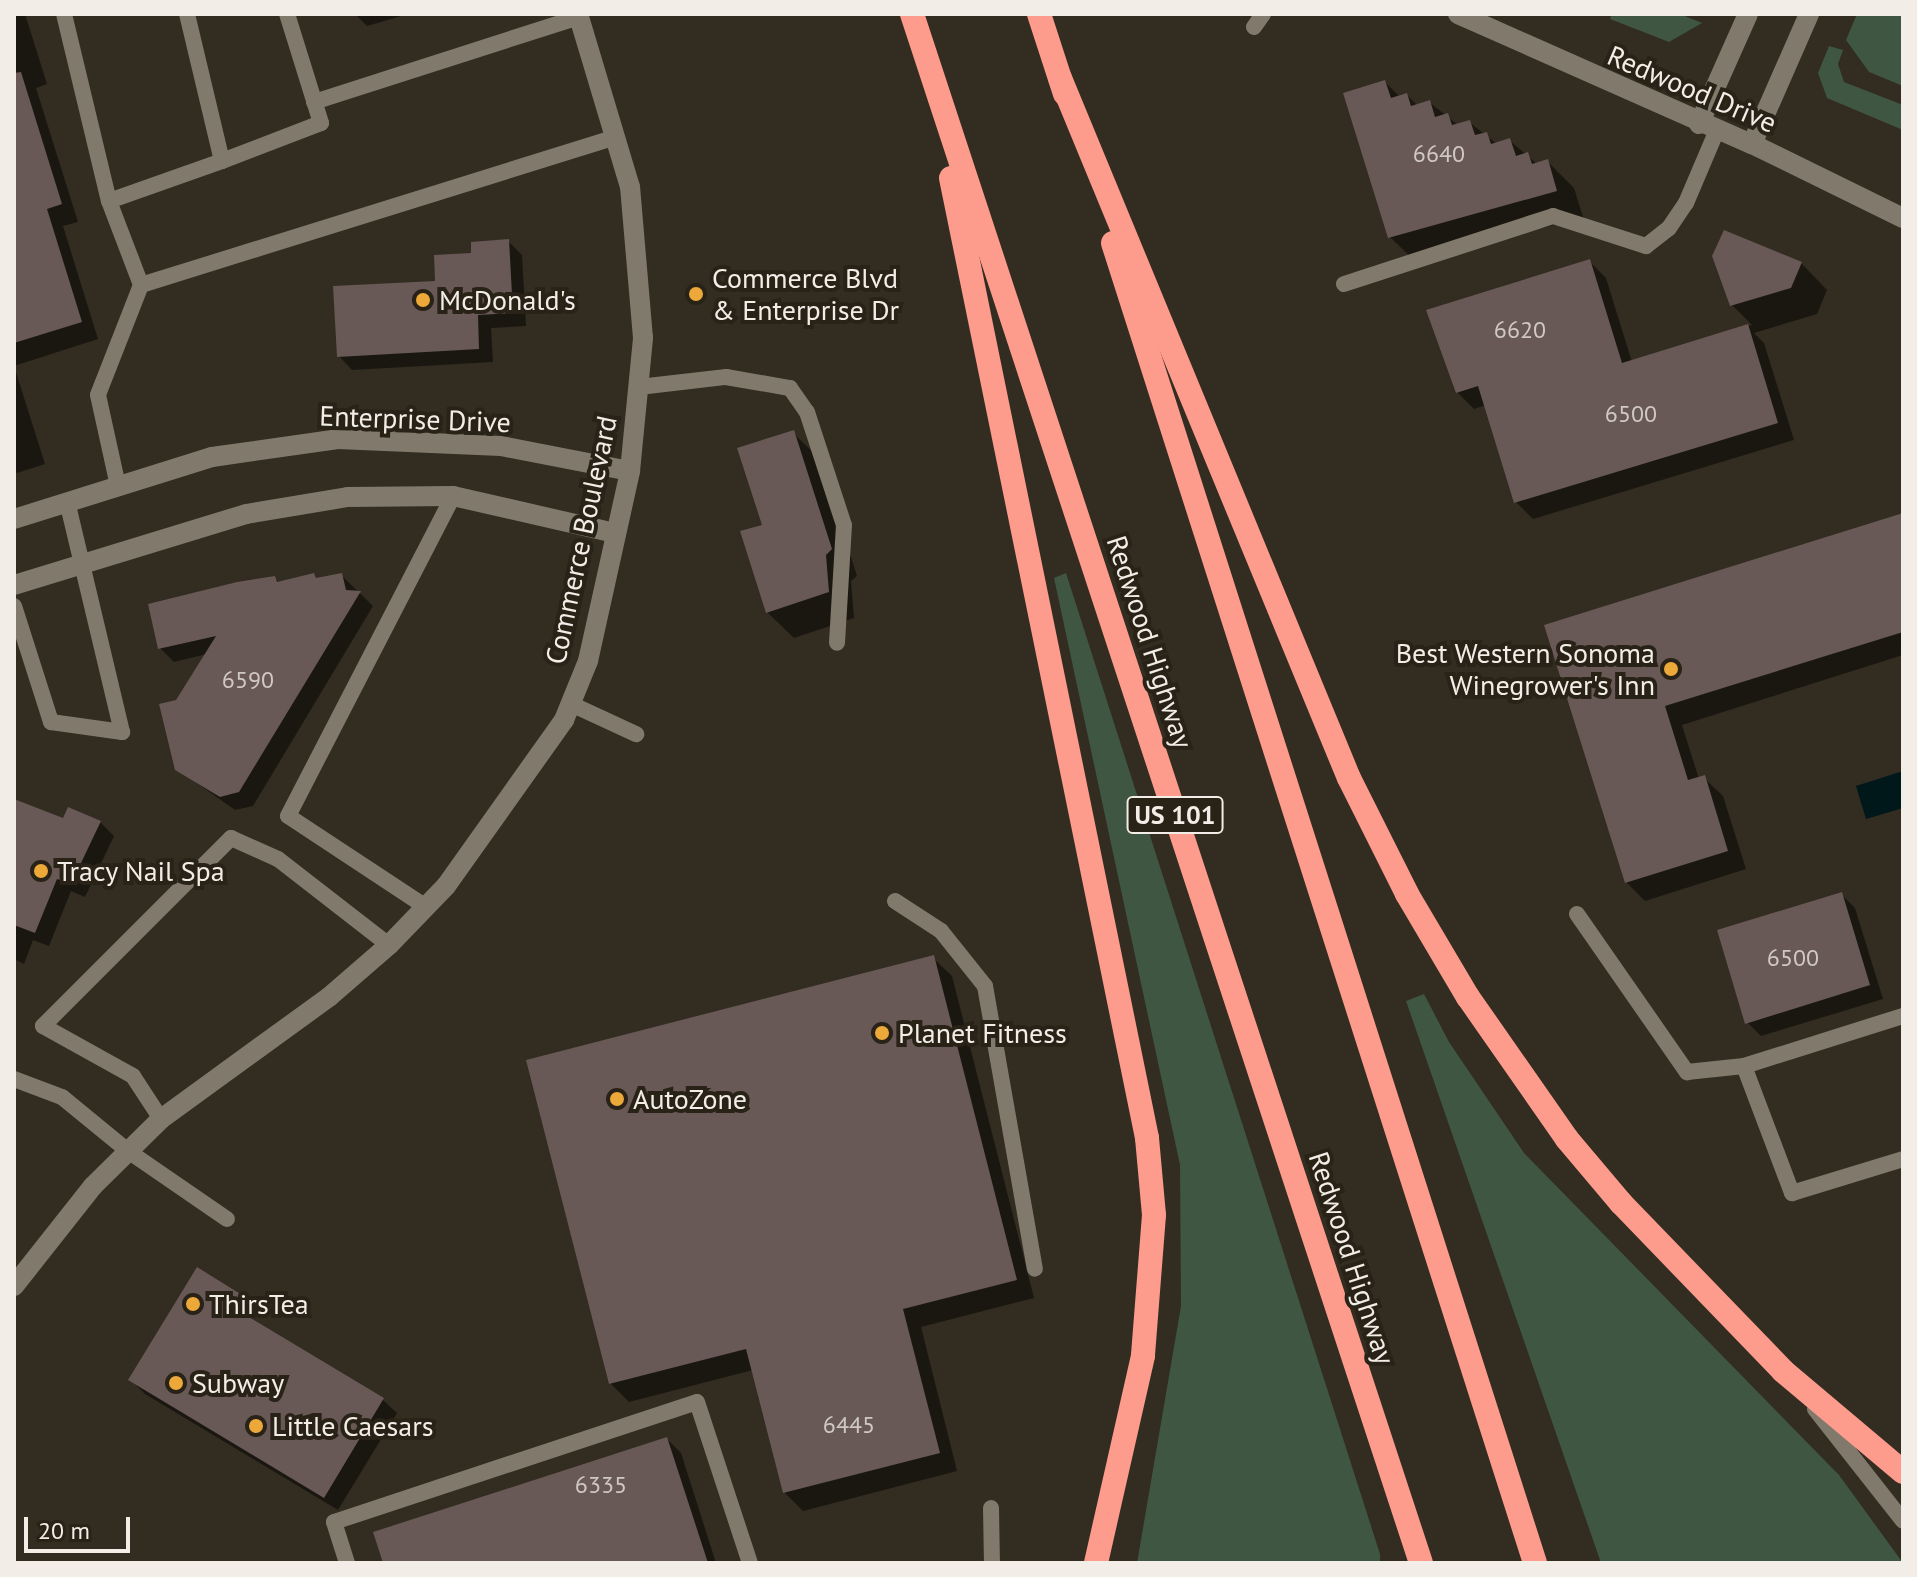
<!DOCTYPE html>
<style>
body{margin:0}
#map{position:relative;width:1917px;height:1577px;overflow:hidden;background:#322c21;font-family:"PT Sans",sans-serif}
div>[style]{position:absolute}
.green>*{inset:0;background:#3f5642}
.water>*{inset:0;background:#01181b}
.shadow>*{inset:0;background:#0007}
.building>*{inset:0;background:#685856}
.service>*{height:16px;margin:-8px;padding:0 8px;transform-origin:8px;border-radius:8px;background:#80796c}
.minor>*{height:20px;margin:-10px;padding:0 10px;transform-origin:10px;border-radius:10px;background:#80796c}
.tertiary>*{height:20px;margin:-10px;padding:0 10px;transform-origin:10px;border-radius:10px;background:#80796c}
.secondary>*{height:20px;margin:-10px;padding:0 10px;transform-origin:10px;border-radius:10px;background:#80796c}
.motorway>*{height:24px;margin:-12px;padding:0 12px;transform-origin:12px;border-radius:12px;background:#fd9b8c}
.dots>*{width:22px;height:22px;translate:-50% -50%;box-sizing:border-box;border:4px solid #282217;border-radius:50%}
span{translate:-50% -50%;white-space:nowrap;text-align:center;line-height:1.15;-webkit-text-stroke:8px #282217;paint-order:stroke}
.number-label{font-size:24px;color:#d0c8c3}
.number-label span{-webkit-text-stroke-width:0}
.shield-label span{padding:2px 6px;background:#282217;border:2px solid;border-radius:6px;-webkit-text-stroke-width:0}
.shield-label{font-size:26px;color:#f2eee7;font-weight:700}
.street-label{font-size:28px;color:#f2eee7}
.poi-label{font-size:28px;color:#f2eee7}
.left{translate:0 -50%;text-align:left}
.right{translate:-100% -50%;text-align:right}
.frame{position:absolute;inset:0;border:16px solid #f2eee7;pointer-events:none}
.scale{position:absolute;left:24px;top:1517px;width:106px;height:36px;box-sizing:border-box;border:4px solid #f2eee7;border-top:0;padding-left:10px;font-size:24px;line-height:28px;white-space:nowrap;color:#f2eee7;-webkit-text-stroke:6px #282217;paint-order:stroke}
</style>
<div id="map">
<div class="green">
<i style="clip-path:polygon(1612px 14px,1680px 14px,1702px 23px,1669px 42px,1610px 19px)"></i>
<i style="clip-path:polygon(1857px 14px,1903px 14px,1903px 86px,1869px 72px,1846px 40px)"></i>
<i style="clip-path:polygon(1829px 46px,1843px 50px,1838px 64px,1844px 82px,1903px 105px,1903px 130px,1827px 98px,1818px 73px)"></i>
<i style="clip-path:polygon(1066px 573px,1380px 1554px,1380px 1563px,1137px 1563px,1181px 1306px,1180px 1165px,1054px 578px)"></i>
<i style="clip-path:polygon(1424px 994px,1449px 1042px,1524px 1153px,1839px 1475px,1903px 1563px,1601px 1563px,1406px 1001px)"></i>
</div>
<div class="water">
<i style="clip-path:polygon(1903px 771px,1903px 808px,1866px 819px,1856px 786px)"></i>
</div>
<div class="shadow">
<i style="clip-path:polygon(14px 14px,25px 14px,47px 84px,36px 88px,78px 222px,63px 226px,98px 339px,14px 366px,45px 464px,17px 473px,14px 470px)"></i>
<i style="clip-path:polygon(355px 14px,408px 14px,367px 26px)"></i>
<i style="clip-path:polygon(1385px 82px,1400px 97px,1407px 95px,1418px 106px,1429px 102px,1458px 125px,1469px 122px,1497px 144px,1509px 140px,1537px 164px,1547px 161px,1574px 188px,1583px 217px,1417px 263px,1390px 237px)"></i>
<i style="clip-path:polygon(508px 241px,522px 255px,526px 326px,491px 328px,493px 362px,352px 370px,339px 356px,473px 254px)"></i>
<i style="clip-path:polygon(1715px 256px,1801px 263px,1827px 290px,1817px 314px,1754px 333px,1764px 343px,1794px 440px,1533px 519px,1516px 502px,1486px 405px,1474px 409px,1457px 392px,1589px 261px,1606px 278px,1632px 362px,1752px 325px,1732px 305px)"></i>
<i style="clip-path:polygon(793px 433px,820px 459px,857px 576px,851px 581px,854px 618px,794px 638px,767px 612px,764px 526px)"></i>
<i style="clip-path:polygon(1903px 515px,1903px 655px,1682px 725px,1699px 779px,1704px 778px,1723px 796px,1746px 869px,1645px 901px,1626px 882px,1546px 626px)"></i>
<i style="clip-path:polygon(314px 575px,318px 580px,341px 575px,373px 606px,253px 806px,235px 810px,177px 769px,178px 702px,207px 654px,174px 662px,160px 648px,274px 578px,280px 584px)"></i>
<i style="clip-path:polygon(14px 801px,64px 821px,100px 822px,114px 836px,85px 897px,71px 891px,49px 946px,33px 940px,24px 964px,14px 959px)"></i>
<i style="clip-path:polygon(1841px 894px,1855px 908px,1883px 999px,1761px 1036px,1747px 1022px)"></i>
<i style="clip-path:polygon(933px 958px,952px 976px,1034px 1298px,921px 1327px,957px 1471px,803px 1511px,784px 1492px,753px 1370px,629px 1402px,610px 1383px)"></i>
<i style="clip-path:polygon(241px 1296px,255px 1310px,249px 1319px,383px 1400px,397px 1413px,338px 1510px,145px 1394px,131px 1380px)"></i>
<i style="clip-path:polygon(667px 1439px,681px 1453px,716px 1563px,385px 1563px)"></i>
</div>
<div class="building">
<i style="clip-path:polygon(21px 72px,62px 204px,47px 209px,82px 322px,14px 343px,14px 73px)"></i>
<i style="clip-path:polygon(1385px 80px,1391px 98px,1407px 93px,1411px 106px,1430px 100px,1435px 117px,1448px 113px,1452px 125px,1470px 120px,1475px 135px,1487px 132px,1491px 144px,1510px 138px,1516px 156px,1528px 152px,1532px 164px,1548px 159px,1557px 191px,1388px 238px,1343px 93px)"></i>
<i style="clip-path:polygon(1724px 230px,1802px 262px,1791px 288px,1730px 306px,1712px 256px)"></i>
<i style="clip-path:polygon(509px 239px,513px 313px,478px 315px,479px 349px,337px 357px,333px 286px,435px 281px,434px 255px,471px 253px,471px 242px)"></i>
<i style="clip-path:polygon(1590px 259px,1622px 363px,1748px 324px,1778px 423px,1514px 503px,1478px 386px,1456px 393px,1426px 310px)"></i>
<i style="clip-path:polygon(794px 430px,832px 549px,826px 555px,829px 592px,766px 613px,740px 531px,762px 525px,737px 448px)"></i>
<i style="clip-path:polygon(1903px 513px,1903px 632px,1665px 706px,1688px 780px,1705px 775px,1728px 851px,1625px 883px,1544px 625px)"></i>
<i style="clip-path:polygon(314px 573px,316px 578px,342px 573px,346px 590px,361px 591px,239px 792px,220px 797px,175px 770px,159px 704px,176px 700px,216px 636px,158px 649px,148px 604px,237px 582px,275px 576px,277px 582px)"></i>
<i style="clip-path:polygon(14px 799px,63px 818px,68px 807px,101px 821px,71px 884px,57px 879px,35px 933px,14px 925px)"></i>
<i style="clip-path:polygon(1842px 892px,1870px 985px,1745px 1024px,1717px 930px)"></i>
<i style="clip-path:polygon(934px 955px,1017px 1280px,903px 1309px,940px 1453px,783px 1493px,746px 1349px,609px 1384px,526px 1060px)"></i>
<i style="clip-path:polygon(197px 1267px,242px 1295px,234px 1308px,384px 1398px,324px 1498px,128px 1380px)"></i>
<i style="clip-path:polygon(667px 1437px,708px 1563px,383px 1563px,373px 1532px)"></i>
</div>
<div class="service">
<i style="left:64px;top:14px;width:192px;rotate:76.5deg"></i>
<i style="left:109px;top:201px;width:90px;rotate:69.1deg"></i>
<i style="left:141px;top:285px;width:118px;rotate:111.4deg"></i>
<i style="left:98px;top:395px;width:93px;rotate:77.6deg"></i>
<i style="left:187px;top:14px;width:151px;rotate:76.6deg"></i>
<i style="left:222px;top:161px;width:106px;rotate:-21deg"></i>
<i style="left:321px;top:123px;width:114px;rotate:-107.3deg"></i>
<i style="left:1254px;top:27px;width:16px;rotate:-55deg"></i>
<i style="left:314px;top:102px;width:278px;rotate:-17.8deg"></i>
<i style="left:109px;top:201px;width:120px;rotate:-19.5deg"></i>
<i style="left:1344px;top:284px;width:220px;rotate:-18deg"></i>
<i style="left:1553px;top:216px;width:98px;rotate:17.9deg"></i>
<i style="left:1646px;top:246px;width:29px;rotate:-38deg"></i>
<i style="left:1669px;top:228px;width:30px;rotate:-56deg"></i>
<i style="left:1686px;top:203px;width:79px;rotate:-67deg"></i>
<i style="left:141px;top:285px;width:498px;rotate:-17.3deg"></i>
<i style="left:639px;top:387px;width:88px;rotate:-6.6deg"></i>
<i style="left:726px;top:377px;width:65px;rotate:9.8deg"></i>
<i style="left:790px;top:388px;width:29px;rotate:55deg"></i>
<i style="left:807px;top:412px;width:119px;rotate:71.9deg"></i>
<i style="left:844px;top:525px;width:118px;rotate:93.4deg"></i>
<i style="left:14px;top:606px;width:122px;rotate:72.3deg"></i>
<i style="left:51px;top:722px;width:72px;rotate:8deg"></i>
<i style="left:122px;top:732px;width:237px;rotate:-103.4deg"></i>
<i style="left:571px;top:704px;width:72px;rotate:24.8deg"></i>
<i style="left:895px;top:901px;width:55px;rotate:33.1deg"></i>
<i style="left:941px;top:931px;width:70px;rotate:51.3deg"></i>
<i style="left:985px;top:986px;width:287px;rotate:80deg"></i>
<i style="left:426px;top:907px;width:165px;rotate:-146.6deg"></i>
<i style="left:288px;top:816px;width:360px;rotate:-62.7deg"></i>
<i style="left:1577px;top:914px;width:193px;rotate:55.2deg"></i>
<i style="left:1687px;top:1072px;width:57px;rotate:-6deg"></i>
<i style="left:1744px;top:1066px;width:136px;rotate:69.3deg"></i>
<i style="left:1792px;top:1193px;width:116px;rotate:-17deg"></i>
<i style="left:1744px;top:1066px;width:167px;rotate:-17.5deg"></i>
<i style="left:14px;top:1079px;width:51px;rotate:20.6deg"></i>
<i style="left:62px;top:1097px;width:85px;rotate:39.3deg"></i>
<i style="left:128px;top:1151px;width:120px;rotate:34.5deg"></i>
<i style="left:161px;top:1119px;width:51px;rotate:-123.1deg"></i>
<i style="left:133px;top:1076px;width:103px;rotate:-150.9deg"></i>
<i style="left:43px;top:1026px;width:266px;rotate:-45deg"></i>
<i style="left:231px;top:838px;width:51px;rotate:24.1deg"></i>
<i style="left:278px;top:859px;width:140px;rotate:37.8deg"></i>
<i style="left:1815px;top:1409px;width:142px;rotate:51.8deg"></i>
<i style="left:991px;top:1508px;width:55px;rotate:89deg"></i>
<i style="left:347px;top:1563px;width:43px;rotate:-107.6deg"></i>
<i style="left:334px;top:1522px;width:382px;rotate:-18.3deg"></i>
<i style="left:697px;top:1402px;width:169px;rotate:71.8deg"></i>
</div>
<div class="minor">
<i style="left:1699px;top:124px;width:120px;rotate:-66deg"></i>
<i style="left:1752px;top:144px;width:142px;rotate:-66.3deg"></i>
<i style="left:14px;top:519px;width:207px;rotate:-17.4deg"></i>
<i style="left:212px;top:457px;width:127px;rotate:-8.1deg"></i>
<i style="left:338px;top:439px;width:163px;rotate:2.5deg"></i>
<i style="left:501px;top:446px;width:131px;rotate:11deg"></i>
<i style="left:14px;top:585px;width:243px;rotate:-17deg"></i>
<i style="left:246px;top:514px;width:103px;rotate:-9.5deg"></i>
<i style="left:348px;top:497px;width:105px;rotate:-0.5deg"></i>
<i style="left:453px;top:496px;width:166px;rotate:12.9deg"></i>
</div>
<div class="tertiary">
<i style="left:14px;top:1286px;width:127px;rotate:-51.7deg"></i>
<i style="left:93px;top:1186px;width:95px;rotate:-44.6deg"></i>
<i style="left:161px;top:1119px;width:208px;rotate:-36deg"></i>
<i style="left:329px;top:997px;width:79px;rotate:-40.9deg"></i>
<i style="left:389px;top:945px;width:82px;rotate:-46deg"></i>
<i style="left:446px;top:886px;width:204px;rotate:-54.6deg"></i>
<i style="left:564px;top:720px;width:64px;rotate:-67.9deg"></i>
<i style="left:588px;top:661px;width:195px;rotate:-77.5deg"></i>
<i style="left:630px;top:471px;width:134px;rotate:-84.4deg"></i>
<i style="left:643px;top:338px;width:152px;rotate:-94.9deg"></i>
<i style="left:630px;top:187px;width:181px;rotate:-106.7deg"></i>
</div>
<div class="secondary">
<i style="left:1458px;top:14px;width:321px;rotate:23.9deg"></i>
<i style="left:1752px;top:144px;width:168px;rotate:26.1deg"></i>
</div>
<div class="motorway">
<i style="left:912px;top:14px;width:1630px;rotate:71.81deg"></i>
<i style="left:1039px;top:14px;width:84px;rotate:72deg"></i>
<i style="left:1060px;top:78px;width:757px;rotate:67.57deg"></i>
<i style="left:1349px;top:778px;width:130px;rotate:63.4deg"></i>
<i style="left:1407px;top:894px;width:120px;rotate:59.4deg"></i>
<i style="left:1468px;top:997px;width:173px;rotate:55.1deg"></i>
<i style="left:1567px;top:1139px;width:84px;rotate:49.8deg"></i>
<i style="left:1621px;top:1203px;width:233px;rotate:46deg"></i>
<i style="left:1783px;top:1371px;width:157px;rotate:40.1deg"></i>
<i style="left:951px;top:178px;width:980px;rotate:78.46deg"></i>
<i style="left:1147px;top:1138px;width:77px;rotate:84.8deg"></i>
<i style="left:1154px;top:1215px;width:141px;rotate:94.5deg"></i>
<i style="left:1143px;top:1356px;width:212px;rotate:102.8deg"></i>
<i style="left:1113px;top:243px;width:1386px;rotate:72.27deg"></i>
</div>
<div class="dots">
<i style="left:696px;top:294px;background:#eca93a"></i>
<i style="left:423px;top:300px;background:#eca93a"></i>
<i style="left:1671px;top:669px;background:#eca93a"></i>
<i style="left:41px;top:871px;background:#eca93a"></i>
<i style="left:882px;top:1033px;background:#eca93a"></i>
<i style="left:617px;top:1099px;background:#eca93a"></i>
<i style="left:193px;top:1304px;background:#eca93a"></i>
<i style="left:176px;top:1383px;background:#eca93a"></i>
<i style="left:256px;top:1426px;background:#eca93a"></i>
</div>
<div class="number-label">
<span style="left:1439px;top:154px">6640</span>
<span style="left:1520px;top:330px">6620</span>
<span style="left:1631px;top:414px">6500</span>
<span style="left:248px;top:680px">6590</span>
<span style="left:1793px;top:958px">6500</span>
<span style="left:849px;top:1425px">6445</span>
<span style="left:601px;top:1485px">6335</span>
</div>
<div class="shield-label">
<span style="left:1175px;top:815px">US 101</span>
</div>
<div class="street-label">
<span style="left:1692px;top:89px;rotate:23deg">Redwood Drive</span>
<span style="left:415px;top:419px;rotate:2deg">Enterprise Drive</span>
<span style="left:581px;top:540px;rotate:-78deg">Commerce Boulevard</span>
<span style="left:1150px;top:642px;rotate:72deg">Redwood Highway</span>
<span style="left:1352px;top:1258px;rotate:72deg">Redwood Highway</span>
</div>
<div class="poi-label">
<span class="left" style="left:712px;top:294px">Commerce Blvd<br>&amp; Enterprise Dr</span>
<span class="left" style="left:439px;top:300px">McDonald's</span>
<span class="right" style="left:1655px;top:669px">Best Western Sonoma<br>Winegrower's Inn</span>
<span class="left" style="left:57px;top:871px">Tracy Nail Spa</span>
<span class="left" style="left:898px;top:1033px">Planet Fitness</span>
<span class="left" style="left:633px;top:1099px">AutoZone</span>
<span class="left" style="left:209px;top:1304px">ThirsTea</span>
<span class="left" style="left:192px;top:1383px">Subway</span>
<span class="left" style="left:272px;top:1426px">Little Caesars</span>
</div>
<div class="frame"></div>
<div class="scale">20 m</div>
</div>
